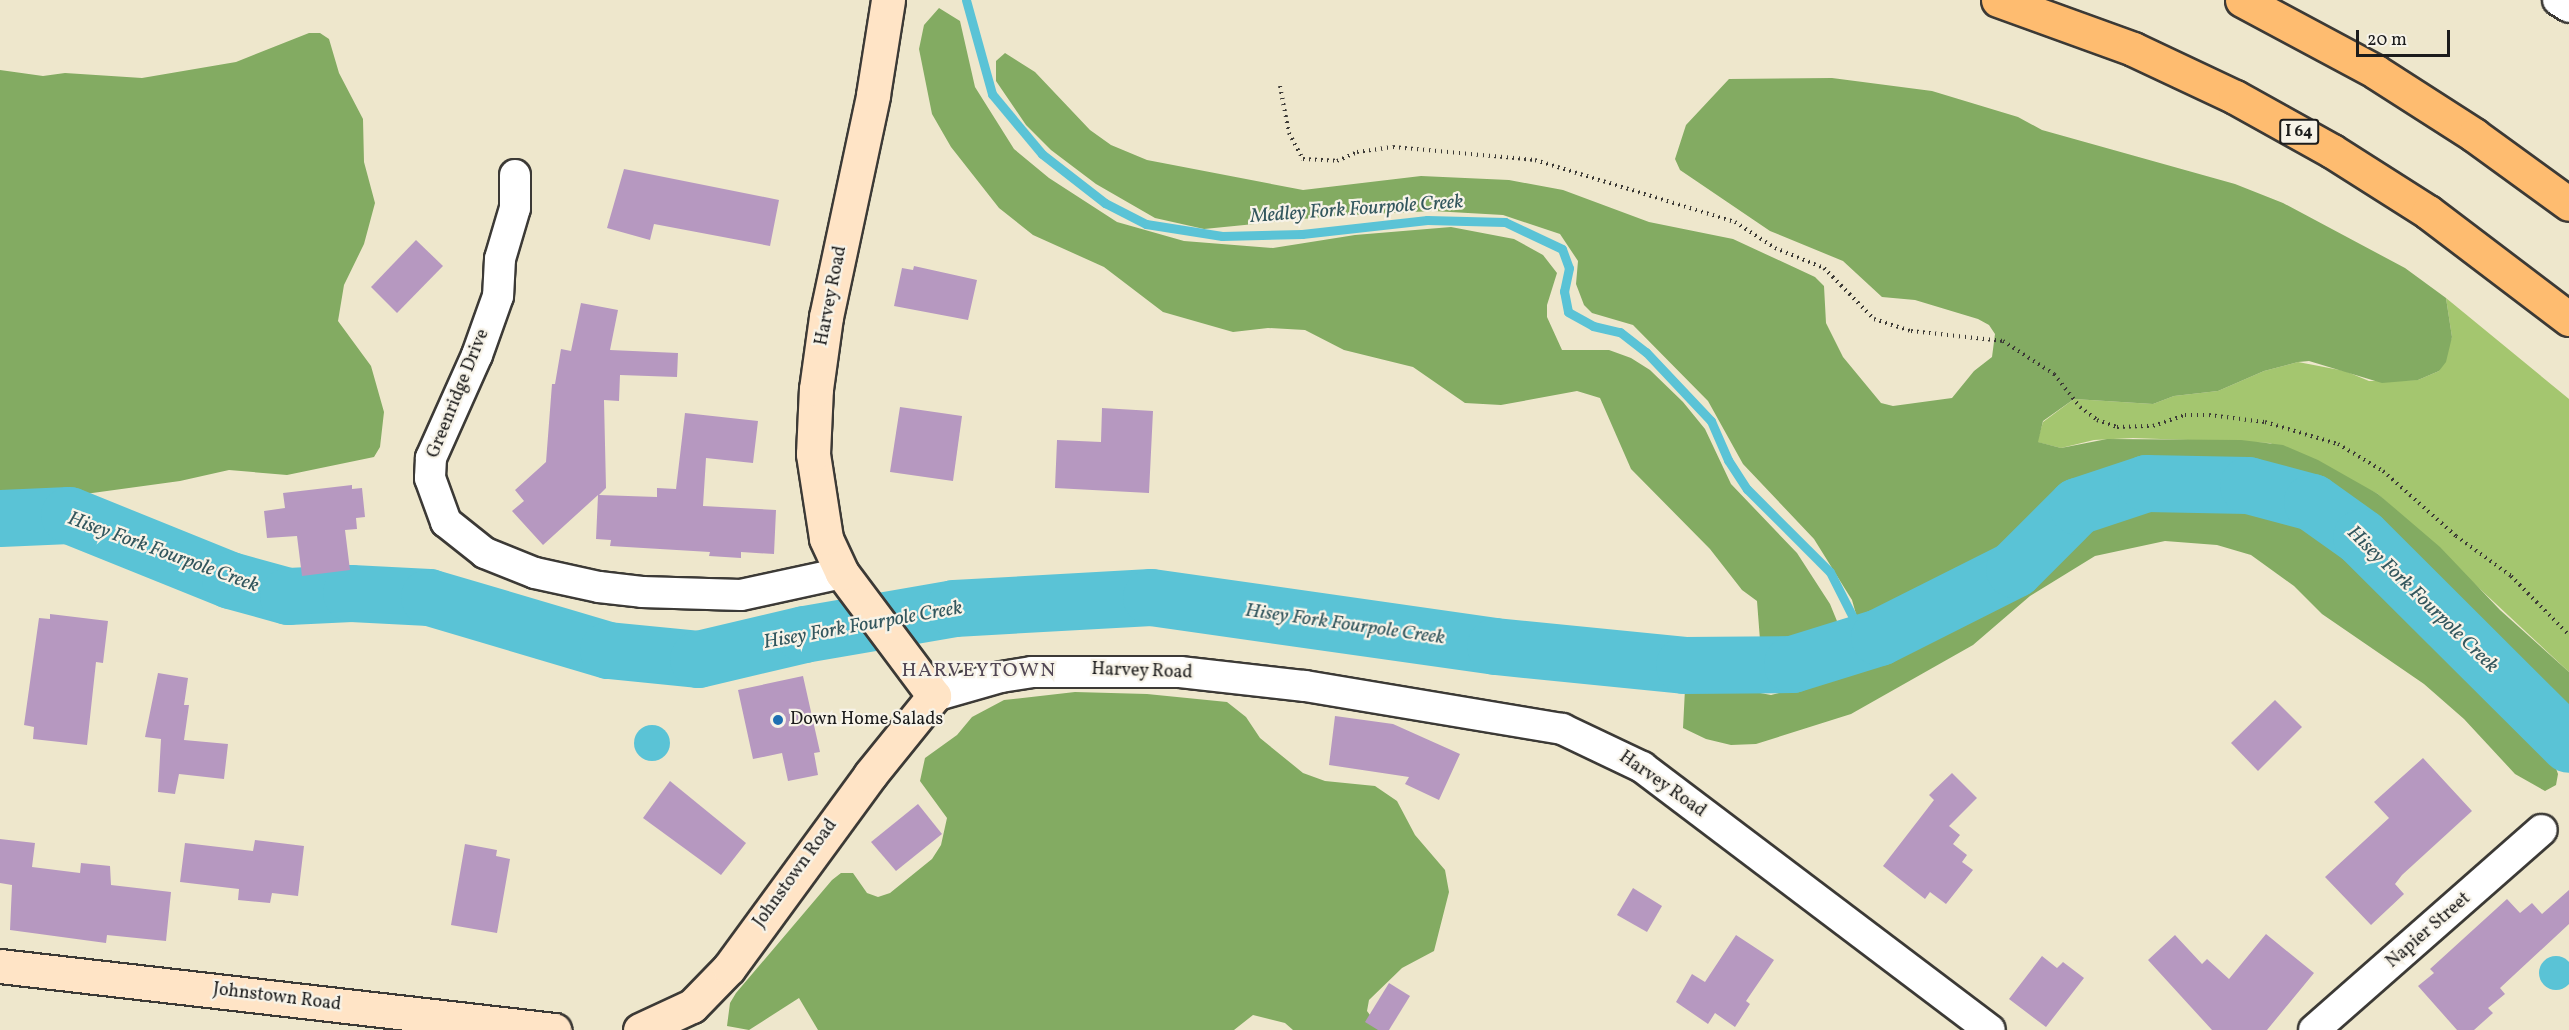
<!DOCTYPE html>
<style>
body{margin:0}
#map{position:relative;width:2569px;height:1030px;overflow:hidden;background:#eee7cc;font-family:Vollkorn,serif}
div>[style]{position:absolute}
.green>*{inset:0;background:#a4c66f}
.forest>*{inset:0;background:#83ab62}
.water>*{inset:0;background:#5ac3d6}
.round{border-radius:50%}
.stream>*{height:9px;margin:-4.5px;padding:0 4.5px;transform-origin:4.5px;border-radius:4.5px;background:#5ac3d6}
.river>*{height:57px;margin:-28.5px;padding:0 28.5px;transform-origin:28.5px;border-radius:28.5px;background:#5ac3d6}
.building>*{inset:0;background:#b698c0}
.path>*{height:4px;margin-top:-2px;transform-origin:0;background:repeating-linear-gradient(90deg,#3c3a36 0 1.5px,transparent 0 6px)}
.roads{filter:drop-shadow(2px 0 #3c3a36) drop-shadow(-2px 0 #3c3a36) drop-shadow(0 2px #3c3a36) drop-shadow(0 -2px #3c3a36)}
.street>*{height:30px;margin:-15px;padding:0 15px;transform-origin:15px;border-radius:15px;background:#fff}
.secondary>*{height:33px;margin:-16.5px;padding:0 16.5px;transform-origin:16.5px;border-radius:16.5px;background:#ffe4c6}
.highway>*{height:33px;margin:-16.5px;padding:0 16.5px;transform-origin:16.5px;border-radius:16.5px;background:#febc70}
.dots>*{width:16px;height:16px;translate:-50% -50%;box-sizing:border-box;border:3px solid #f7f3e8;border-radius:50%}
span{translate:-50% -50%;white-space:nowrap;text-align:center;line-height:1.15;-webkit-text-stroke:4.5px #f7f3e8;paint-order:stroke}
.shield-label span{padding:2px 4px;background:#f7f3e8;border:2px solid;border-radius:4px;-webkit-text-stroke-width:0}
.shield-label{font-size:16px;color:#1c1c1c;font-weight:700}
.street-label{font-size:18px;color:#1c1c1c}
.poi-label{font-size:18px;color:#1c1c1c}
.left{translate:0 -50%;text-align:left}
.water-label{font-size:20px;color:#32565d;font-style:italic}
.neighbourhood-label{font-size:20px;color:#524755;letter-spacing:1.5px}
.scale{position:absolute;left:2356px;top:30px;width:94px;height:27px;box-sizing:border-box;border:3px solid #1c1c1c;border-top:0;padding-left:8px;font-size:18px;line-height:21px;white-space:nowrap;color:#1c1c1c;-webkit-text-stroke:4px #f7f3e8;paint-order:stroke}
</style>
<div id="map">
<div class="green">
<i style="clip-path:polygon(2446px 298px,2569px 399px,2569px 672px,2378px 494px,2270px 443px,2133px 438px,2094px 440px,2061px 448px,2037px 442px,2043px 422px,2074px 399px,2153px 404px,2174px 396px,2218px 391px,2264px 371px,2298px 362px,2345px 371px,2369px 381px,2418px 380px,2439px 371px,2452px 337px)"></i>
</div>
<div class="forest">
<i style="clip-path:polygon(939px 8px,960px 21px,975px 87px,1014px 149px,1049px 178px,1117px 222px,1184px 241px,1273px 248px,1355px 235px,1451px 227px,1514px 239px,1543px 255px,1557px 273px,1547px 305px,1547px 317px,1562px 350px,1609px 350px,1631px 358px,1650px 370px,1683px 402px,1705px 429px,1731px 484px,1797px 553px,1830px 604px,1839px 626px,1837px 636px,1793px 653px,1771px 648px,1760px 640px,1757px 601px,1742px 590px,1710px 549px,1631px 469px,1600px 398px,1577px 391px,1501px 405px,1465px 403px,1413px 367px,1344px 350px,1305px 330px,1268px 328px,1233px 332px,1163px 312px,1104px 267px,1033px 235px,999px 208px,951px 147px,932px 114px,919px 49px,924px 25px)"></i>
<i style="clip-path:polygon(309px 33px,320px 33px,329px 39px,339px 73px,363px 119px,364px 162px,375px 203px,364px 244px,344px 285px,338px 321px,371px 366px,384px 412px,380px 447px,374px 457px,287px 475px,229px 470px,180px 481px,85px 494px,33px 491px,0 505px,0 70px,43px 76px,65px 73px,142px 78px,236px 62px)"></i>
<i style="clip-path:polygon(1005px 53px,1035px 72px,1090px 130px,1111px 145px,1147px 160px,1303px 190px,1421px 176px,1509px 180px,1563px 190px,1649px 222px,1733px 239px,1815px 277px,1824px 286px,1826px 323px,1843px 357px,1881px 403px,1893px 406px,1952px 398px,1974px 371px,1992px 357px,1995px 334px,1989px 325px,1978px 319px,1915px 300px,1882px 297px,1843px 261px,1770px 231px,1680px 170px,1675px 159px,1686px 125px,1729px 79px,1832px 78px,1932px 91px,2018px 117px,2042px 130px,2235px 184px,2283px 203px,2405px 268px,2446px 298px,2452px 337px,2446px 362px,2439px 371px,2418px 380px,2382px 383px,2309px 361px,2298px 362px,2264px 371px,2218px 391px,2174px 396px,2153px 404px,2074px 399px,2043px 421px,2038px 442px,2061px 448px,2107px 439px,2241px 440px,2283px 445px,2318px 460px,2378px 494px,2440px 547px,2500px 610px,2569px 672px,2569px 727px,2474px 642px,2374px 529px,2304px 488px,2283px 478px,2248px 470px,2194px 475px,2149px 472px,2113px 478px,2082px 491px,2033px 524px,2000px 559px,1966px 581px,1943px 606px,1890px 621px,1858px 621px,1852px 600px,1814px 539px,1743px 464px,1708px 401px,1633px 325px,1592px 313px,1584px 305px,1576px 284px,1578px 261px,1560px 234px,1503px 215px,1433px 211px,1333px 216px,1204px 229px,1155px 218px,1096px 184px,1051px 150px,1026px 125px,996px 81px,996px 61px)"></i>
<i style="clip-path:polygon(2159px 501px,2204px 507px,2262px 504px,2319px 520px,2370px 566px,2394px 596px,2506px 706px,2554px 763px,2558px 774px,2556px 785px,2545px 791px,2515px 774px,2464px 719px,2424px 684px,2322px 614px,2294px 586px,2251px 555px,2217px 545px,2165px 541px,2095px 556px,2030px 596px,1973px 645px,1851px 714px,1756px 744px,1731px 745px,1706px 739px,1683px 728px,1685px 689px,1717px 685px,1771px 695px,1842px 678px,2013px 594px,2045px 560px,2116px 516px)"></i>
<i style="clip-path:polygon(1075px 692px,1147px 694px,1227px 702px,1246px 717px,1260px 738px,1303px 773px,1325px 781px,1375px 786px,1397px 801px,1415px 835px,1445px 870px,1449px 892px,1434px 951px,1402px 968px,1369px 1000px,1367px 1011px,1381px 1030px,1293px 1030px,1285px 1023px,1253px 1015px,1234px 1030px,818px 1030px,799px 998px,749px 1030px,727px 1026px,730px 1003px,736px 993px,832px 880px,841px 873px,853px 873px,867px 893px,878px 897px,890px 893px,932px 859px,941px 845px,947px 818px,920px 781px,925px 758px,957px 735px,972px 717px,1004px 700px)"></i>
</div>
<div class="water">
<i class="round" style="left:634px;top:725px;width:36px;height:36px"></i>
<i class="round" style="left:2539px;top:956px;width:34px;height:34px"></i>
</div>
<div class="stream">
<i style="left:966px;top:0;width:98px;rotate:74.5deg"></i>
<i style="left:992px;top:94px;width:78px;rotate:50.2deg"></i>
<i style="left:1042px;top:154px;width:80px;rotate:37.9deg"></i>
<i style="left:1105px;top:203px;width:46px;rotate:27.1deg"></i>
<i style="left:1146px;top:224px;width:77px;rotate:9deg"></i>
<i style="left:1222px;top:236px;width:80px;rotate:-1.4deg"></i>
<i style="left:1302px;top:234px;width:126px;rotate:-6.4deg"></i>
<i style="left:1427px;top:220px;width:78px;rotate:1.5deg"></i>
<i style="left:1505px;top:222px;width:63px;rotate:25.3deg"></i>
<i style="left:1562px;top:249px;width:20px;rotate:70deg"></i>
<i style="left:1569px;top:268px;width:24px;rotate:102deg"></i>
<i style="left:1564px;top:291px;width:21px;rotate:79deg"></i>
<i style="left:1568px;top:312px;width:29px;rotate:29deg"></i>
<i style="left:1593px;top:326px;width:28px;rotate:13deg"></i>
<i style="left:1620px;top:332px;width:33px;rotate:38deg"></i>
<i style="left:1646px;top:352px;width:95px;rotate:46.7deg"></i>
<i style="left:1711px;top:421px;width:43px;rotate:66.4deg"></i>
<i style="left:1728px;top:460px;width:35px;rotate:57deg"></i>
<i style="left:1747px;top:489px;width:117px;rotate:45deg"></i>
<i style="left:1830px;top:572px;width:77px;rotate:63.1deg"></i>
</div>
<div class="river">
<i style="left:0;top:518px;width:69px;rotate:-2.5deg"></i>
<i style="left:69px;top:515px;width:174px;rotate:22deg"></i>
<i style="left:230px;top:580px;width:60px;rotate:15.4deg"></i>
<i style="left:288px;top:596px;width:63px;rotate:-2.7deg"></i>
<i style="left:351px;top:593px;width:78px;rotate:2.9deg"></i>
<i style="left:429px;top:597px;width:187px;rotate:16.5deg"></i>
<i style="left:608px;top:650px;width:90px;rotate:5.7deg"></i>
<i style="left:698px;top:659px;width:109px;rotate:-13.3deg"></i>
<i style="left:804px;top:634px;width:152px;rotate:-9.8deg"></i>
<i style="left:954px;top:608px;width:197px;rotate:-3.2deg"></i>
<i style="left:1151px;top:597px;width:347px;rotate:8.1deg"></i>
<i style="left:1495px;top:646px;width:190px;rotate:5.7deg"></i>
<i style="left:1684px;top:665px;width:108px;rotate:-0.5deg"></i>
<i style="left:1792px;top:664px;width:91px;rotate:-17.2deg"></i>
<i style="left:1879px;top:637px;width:151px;rotate:-26.7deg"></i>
<i style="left:2014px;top:569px;width:89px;rotate:-45deg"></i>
<i style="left:2077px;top:506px;width:73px;rotate:-18.4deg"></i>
<i style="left:2146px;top:483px;width:102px;rotate:1.1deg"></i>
<i style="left:2248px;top:485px;width:66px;rotate:14.9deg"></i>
<i style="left:2312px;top:502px;width:60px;rotate:35.5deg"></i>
<i style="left:2361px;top:537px;width:293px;rotate:44.9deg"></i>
</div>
<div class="building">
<i style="clip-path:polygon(624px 169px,779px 200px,770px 246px,654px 224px,650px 240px,607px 228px)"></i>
<i style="clip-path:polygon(416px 240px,443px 266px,397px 313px,371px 287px)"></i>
<i style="clip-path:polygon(914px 266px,977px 280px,968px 320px,894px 306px,902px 268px,913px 270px)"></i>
<i style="clip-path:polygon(581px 303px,618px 310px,610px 350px,678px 353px,677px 377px,620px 375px,619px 401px,604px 400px,606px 488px,599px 495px,657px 497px,657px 488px,676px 489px,685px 413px,758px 421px,753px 463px,706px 458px,703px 506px,776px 510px,774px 554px,741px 552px,741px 558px,709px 556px,710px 552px,610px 546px,611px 540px,596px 539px,598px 495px,543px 545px,512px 511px,524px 501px,515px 490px,546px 462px,552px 384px,555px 384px,561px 349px,571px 351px)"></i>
<i style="clip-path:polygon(900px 407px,962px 416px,953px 481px,890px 472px)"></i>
<i style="clip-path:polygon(1102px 408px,1153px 411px,1149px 493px,1055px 488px,1057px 440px,1101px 442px)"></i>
<i style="clip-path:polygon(352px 485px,352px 489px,362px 488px,365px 517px,356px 518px,357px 529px,345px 530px,350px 570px,302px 576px,297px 536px,267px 538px,264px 511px,285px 508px,283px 493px)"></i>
<i style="clip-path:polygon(50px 614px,108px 621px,103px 663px,96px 662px,87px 745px,33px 739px,34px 727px,24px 725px,39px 618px,50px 619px)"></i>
<i style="clip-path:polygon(158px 673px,188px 678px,184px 705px,189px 705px,184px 740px,228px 744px,224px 779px,179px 774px,175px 794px,158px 792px,161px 739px,145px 737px)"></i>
<i style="clip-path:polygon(803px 676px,820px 752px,814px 753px,818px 775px,788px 781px,782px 753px,753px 759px,738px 690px)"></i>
<i style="clip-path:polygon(2275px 700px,2302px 727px,2258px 771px,2231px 743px)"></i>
<i style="clip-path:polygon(1335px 716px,1393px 724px,1460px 754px,1439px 800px,1405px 784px,1409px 777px,1329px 765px)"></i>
<i style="clip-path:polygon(2423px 758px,2472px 811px,2402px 875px,2395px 884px,2404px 894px,2371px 925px,2325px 877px,2389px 818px,2374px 802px)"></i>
<i style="clip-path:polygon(1952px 773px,1977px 798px,1949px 826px,1960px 835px,1953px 844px,1967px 855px,1962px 862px,1973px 870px,1946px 904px,1930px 892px,1925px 899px,1883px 866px,1934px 800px,1929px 795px)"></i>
<i style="clip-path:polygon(670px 781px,746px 843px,721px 875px,643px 818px)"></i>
<i style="clip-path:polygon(918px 804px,942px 834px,896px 871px,871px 842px)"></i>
<i style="clip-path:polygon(0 839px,35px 843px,32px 867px,80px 873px,81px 863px,110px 866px,111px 885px,171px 892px,166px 941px,107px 935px,106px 943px,10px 930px,12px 885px,0 883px)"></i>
<i style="clip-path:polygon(255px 840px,304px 846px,298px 896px,272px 893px,270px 903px,238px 900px,239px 889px,180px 882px,185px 843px,253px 851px)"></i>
<i style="clip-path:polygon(465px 844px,497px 850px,496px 856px,510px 859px,497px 933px,451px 925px)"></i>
<i style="clip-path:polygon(1633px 888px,1662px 906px,1647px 932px,1617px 915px)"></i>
<i style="clip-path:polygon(2569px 890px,2569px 924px,2500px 988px,2505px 994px,2488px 1008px,2493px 1013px,2474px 1030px,2457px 1030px,2418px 986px,2434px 973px,2430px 969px,2507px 899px,2520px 913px,2532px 903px,2542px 914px)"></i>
<i style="clip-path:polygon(2266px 934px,2314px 973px,2267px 1030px,2212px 1030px,2148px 960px,2175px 935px,2202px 964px,2207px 959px,2229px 979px)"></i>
<i style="clip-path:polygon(1736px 935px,1774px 960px,1746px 1001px,1750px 1004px,1735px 1027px,1715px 1013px,1708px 1024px,1676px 1002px,1692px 974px,1705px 982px)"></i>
<i style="clip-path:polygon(2042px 956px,2057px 968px,2063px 962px,2084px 978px,2046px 1027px,2009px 999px)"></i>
<i style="clip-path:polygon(1389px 983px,1410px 996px,1389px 1030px,1378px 1030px,1365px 1022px)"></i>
</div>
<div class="path">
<i style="left:1280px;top:86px;width:48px;rotate:79.2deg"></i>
<i style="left:1289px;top:133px;width:30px;rotate:62deg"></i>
<i style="left:1303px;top:159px;width:34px;rotate:3deg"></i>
<i style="left:1337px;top:161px;width:22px;rotate:-24deg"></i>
<i style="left:1357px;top:152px;width:36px;rotate:-8deg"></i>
<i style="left:1393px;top:147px;width:143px;rotate:5.2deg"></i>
<i style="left:1535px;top:160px;width:209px;rotate:17.2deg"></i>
<i style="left:1735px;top:222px;width:48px;rotate:33deg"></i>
<i style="left:1775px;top:248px;width:53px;rotate:22.2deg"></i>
<i style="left:1824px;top:268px;width:71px;rotate:45.6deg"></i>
<i style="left:1874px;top:319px;width:39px;rotate:18deg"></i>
<i style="left:1911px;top:331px;width:93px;rotate:6.2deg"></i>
<i style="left:2003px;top:341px;width:61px;rotate:32.9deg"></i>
<i style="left:2054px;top:374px;width:42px;rotate:51.8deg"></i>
<i style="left:2080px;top:407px;width:21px;rotate:37deg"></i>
<i style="left:2097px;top:420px;width:21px;rotate:19deg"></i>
<i style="left:2117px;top:427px;width:36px;rotate:-2deg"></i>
<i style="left:2153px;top:426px;width:34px;rotate:-19deg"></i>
<i style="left:2185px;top:415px;width:24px"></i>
<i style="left:2209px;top:415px;width:56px;rotate:7.1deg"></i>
<i style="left:2265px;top:422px;width:76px;rotate:16.8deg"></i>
<i style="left:2338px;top:444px;width:52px;rotate:31deg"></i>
<i style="left:2383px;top:471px;width:98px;rotate:41.7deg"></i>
<i style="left:2456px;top:536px;width:68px;rotate:36deg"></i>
<i style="left:2511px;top:576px;width:83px;rotate:45.5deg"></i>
</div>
<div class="roads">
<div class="street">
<i style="left:2558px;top:0;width:13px;rotate:32deg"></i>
<i style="left:515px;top:175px;width:33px;rotate:90deg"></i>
<i style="left:515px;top:208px;width:53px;rotate:106.4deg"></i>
<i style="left:500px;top:259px;width:37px;rotate:93deg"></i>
<i style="left:498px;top:296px;width:63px;rotate:109.6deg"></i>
<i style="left:477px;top:355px;width:113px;rotate:114.1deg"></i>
<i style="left:431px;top:458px;width:20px;rotate:93deg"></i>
<i style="left:430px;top:478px;width:47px;rotate:70deg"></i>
<i style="left:446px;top:522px;width:50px;rotate:38.5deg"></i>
<i style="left:485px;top:553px;width:54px;rotate:21.8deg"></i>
<i style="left:535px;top:573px;width:66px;rotate:12.3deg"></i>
<i style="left:599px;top:587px;width:43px;rotate:6.6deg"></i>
<i style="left:642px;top:592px;width:99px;rotate:1.7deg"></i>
<i style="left:741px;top:595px;width:103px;rotate:-12.3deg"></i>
<i style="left:934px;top:696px;width:70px;rotate:-15.8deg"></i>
<i style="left:1001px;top:677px;width:31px;rotate:-9deg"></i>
<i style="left:1032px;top:672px;width:148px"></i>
<i style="left:1180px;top:672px;width:126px;rotate:6.4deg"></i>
<i style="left:1305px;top:686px;width:261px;rotate:9.5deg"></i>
<i style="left:1562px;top:729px;width:89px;rotate:25.4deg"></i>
<i style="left:1642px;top:767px;width:436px;rotate:37.1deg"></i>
<i style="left:2314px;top:1030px;width:303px;rotate:-41.3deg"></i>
</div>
<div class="secondary">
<i style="left:0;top:966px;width:558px;rotate:6.59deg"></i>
<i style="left:640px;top:1030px;width:57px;rotate:-24.8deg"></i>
<i style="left:692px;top:1006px;width:53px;rotate:-45.8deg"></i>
<i style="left:729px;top:968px;width:239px;rotate:-53.8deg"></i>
<i style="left:870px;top:775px;width:102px;rotate:-51deg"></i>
<i style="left:934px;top:696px;width:154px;rotate:-126.8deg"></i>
<i style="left:842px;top:573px;width:38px;rotate:-115deg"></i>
<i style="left:826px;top:538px;width:85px;rotate:-98.8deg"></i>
<i style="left:813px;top:454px;width:65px;rotate:-87.4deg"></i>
<i style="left:816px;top:389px;width:73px;rotate:-82.1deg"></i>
<i style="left:826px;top:317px;width:227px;rotate:-78deg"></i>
<i style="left:873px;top:95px;width:96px;rotate:-81deg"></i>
</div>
<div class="highway">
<i style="left:1998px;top:0;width:144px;rotate:19.9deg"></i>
<i style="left:2133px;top:49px;width:113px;rotate:25.2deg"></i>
<i style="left:2235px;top:97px;width:111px;rotate:29.1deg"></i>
<i style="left:2332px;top:151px;width:114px;rotate:32.4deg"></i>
<i style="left:2428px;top:212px;width:177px;rotate:37.2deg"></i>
<i style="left:2242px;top:0;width:152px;rotate:28.2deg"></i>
<i style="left:2376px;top:72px;width:117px;rotate:32.7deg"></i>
<i style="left:2474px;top:135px;width:117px;rotate:36deg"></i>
</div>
</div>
<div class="dots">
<i style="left:778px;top:720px;background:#1f6fb2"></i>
</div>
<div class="shield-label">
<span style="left:2299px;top:132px">I 64</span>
</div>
<div class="street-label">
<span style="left:832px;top:296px;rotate:-79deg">Harvey Road</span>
<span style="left:459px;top:394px;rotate:-68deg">Greenridge Drive</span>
<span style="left:1142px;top:672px;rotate:2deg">Harvey Road</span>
<span style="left:1662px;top:785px;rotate:35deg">Harvey Road</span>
<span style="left:796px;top:874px;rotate:-54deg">Johnstown Road</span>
<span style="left:2429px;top:931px;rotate:-41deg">Napier Street</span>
<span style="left:277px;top:998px;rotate:7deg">Johnstown Road</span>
</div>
<div class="poi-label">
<span class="left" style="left:790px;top:720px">Down Home Salads</span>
</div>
<div class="water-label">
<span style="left:1357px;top:210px;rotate:-4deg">Medley Fork Fourpole Creek</span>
<span style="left:163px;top:553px;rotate:20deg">Hisey Fork Fourpole Creek</span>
<span style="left:2422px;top:600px;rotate:44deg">Hisey Fork Fourpole Creek</span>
<span style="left:1345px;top:625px;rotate:8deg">Hisey Fork Fourpole Creek</span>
<span style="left:863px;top:626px;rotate:-10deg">Hisey Fork Fourpole Creek</span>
</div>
<div class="neighbourhood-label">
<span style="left:979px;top:671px">HARVEYTOWN</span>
</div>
<div class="scale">20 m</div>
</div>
